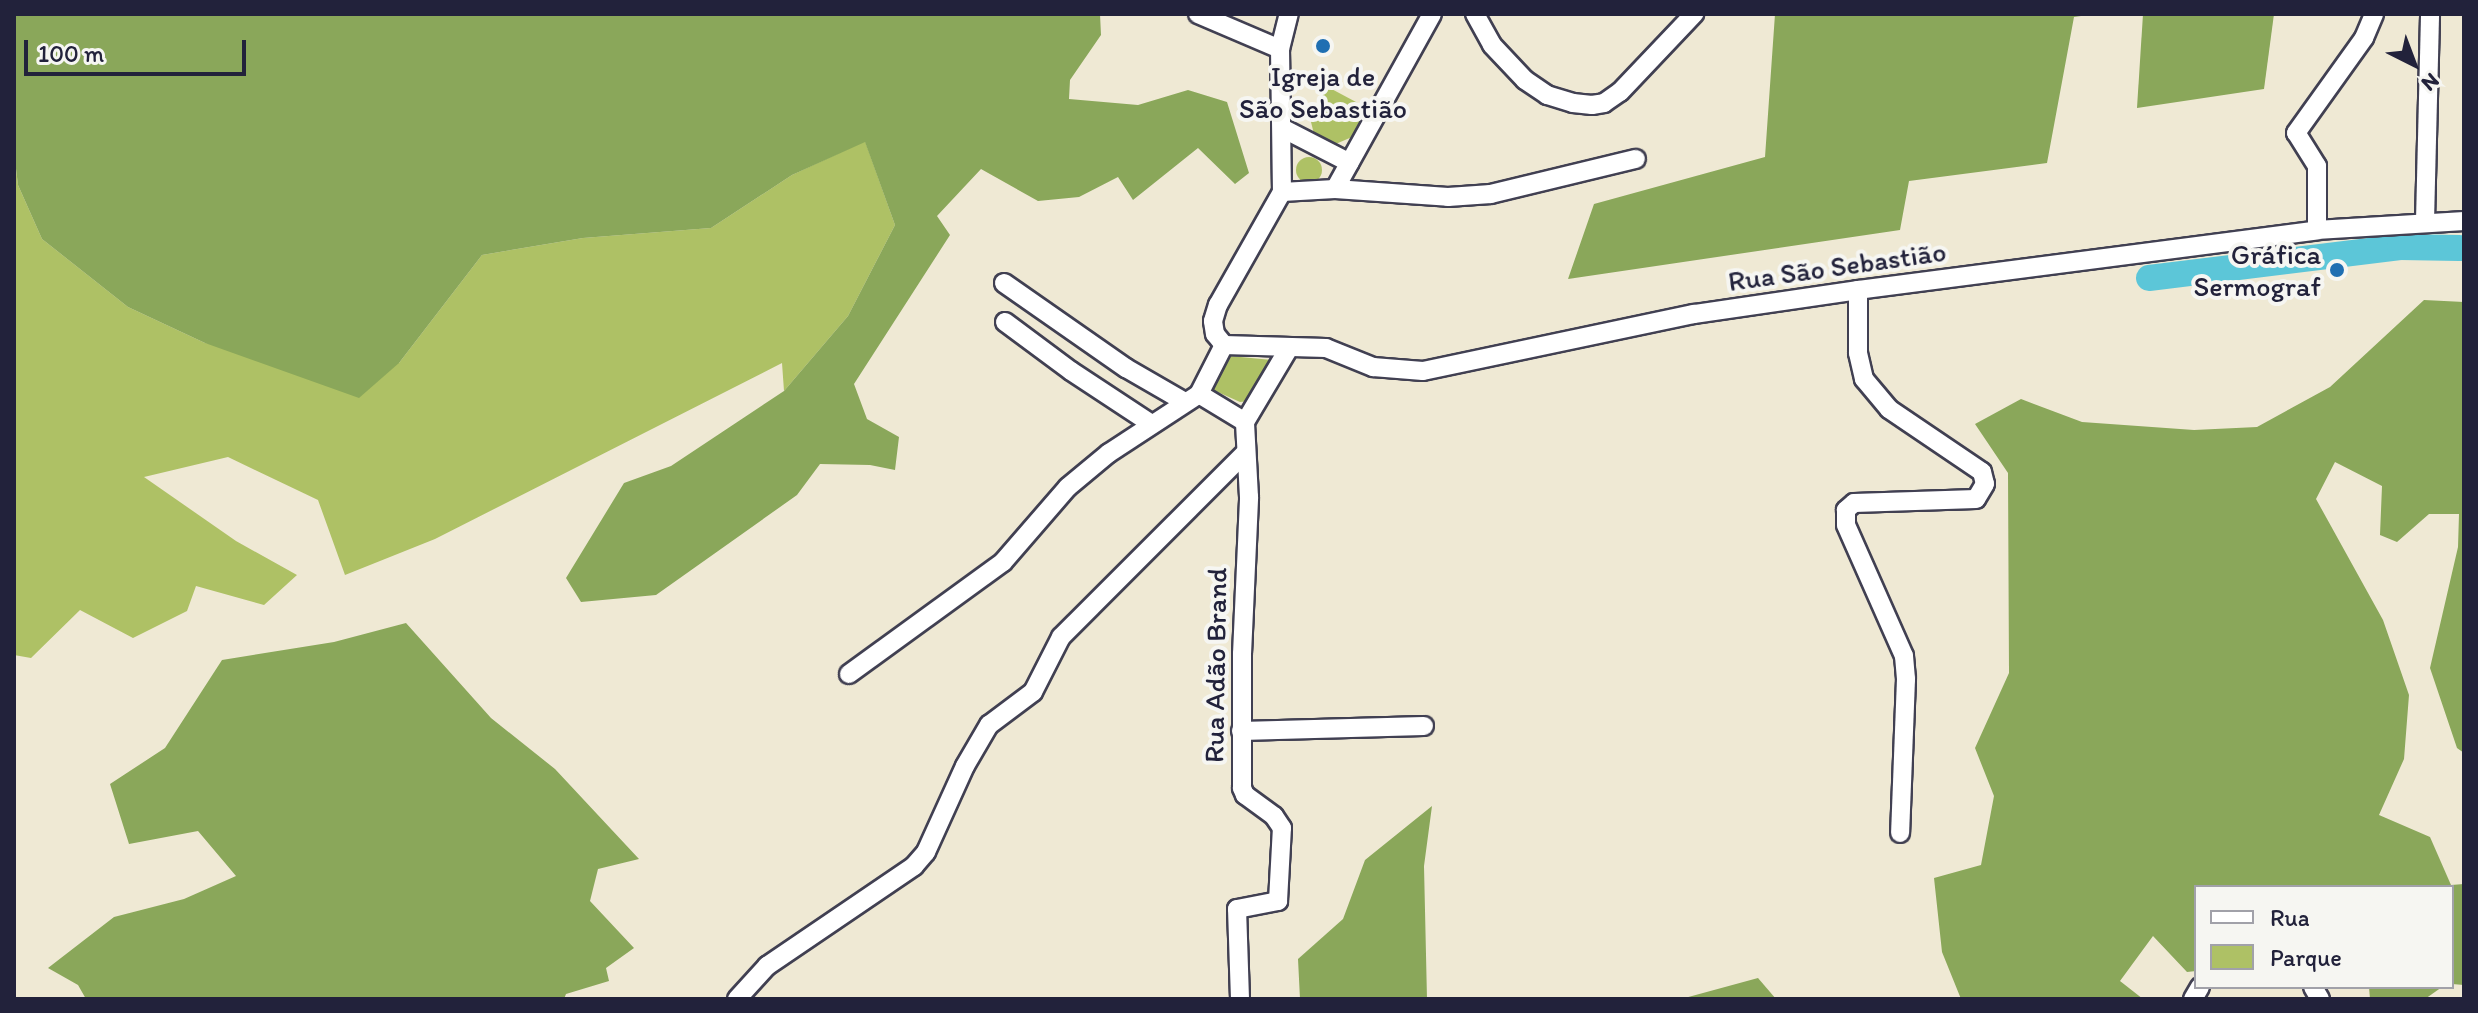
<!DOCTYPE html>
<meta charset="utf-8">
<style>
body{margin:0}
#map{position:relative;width:2478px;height:1013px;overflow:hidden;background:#efe9d4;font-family:Itim,sans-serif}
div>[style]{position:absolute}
.green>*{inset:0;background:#aec165}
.round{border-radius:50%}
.forest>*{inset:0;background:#8aa75a}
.river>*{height:26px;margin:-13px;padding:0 13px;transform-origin:13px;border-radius:13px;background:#5cc6d8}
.roads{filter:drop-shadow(2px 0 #414052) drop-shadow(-2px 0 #414052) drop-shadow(0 2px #414052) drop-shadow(0 -2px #414052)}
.minor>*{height:18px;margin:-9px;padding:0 9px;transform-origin:9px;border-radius:9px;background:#fff}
.dots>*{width:22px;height:22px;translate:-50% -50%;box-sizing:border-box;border:4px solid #f6f6f2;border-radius:50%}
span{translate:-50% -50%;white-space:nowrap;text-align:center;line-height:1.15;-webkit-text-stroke:8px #f6f6f2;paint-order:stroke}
.poi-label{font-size:28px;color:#22223b}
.right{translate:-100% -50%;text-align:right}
.street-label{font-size:28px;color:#22223b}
.frame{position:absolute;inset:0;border:16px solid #22223b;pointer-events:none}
.legend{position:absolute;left:2194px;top:885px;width:260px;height:104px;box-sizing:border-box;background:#f6f6f2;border:2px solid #a1a1a9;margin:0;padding:10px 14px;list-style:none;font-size:24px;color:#22223b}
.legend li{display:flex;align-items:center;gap:16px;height:40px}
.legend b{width:40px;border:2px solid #a1a1a9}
.north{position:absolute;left:2374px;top:24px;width:80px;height:80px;-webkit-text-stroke:6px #f6f6f2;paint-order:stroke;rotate:138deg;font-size:22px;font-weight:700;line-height:32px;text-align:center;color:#22223b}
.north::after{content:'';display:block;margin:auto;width:28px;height:36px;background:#22223b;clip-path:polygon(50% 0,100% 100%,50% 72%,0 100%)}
.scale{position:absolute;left:24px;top:40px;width:222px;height:36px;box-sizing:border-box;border:4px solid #22223b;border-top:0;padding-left:10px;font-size:24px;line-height:28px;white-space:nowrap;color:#22223b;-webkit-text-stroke:6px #f6f6f2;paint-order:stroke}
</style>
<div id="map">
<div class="green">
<i style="clip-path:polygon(1326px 86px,1371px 110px,1352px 137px,1331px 146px,1314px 134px,1311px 122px)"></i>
<i style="clip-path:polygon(865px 141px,895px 225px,848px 316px,784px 391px,782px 363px,435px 539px,345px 575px,318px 500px,228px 457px,144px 477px,236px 541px,297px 575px,264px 605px,196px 586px,187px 611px,133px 638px,80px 610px,31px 658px,14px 655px,14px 153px,18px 185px,42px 239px,128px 307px,205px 343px,399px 363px,482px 255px,583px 238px,711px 228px,792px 175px)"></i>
<i class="round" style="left:1296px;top:157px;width:26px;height:26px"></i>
<i style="clip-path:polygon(1230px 356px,1272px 360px,1249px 401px,1240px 402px,1211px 389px)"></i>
</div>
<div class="forest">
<i style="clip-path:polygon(14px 14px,1100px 14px,1101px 35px,1070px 80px,1069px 99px,1138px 105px,1188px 90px,1227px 102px,1249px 173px,1235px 184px,1198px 148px,1133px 200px,1118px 177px,1079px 197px,1038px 201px,981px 169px,937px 216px,950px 235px,854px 384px,867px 419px,899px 437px,895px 470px,870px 465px,820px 464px,797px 495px,656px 595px,581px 602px,566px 578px,624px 483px,671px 466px,784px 391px,848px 316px,895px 225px,865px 142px,792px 175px,711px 228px,583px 238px,482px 255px,399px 363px,359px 398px,205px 343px,128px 307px,42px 239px,18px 185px,14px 153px)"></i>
<i style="clip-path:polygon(1775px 14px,2095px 14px,2074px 17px,2047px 163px,1909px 181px,1900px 230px,1568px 279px,1594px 204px,1765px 157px)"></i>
<i style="clip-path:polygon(2143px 14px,2274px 14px,2264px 89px,2137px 108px)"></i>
<i style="clip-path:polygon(2424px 300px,2464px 302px,2464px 753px,2457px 748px,2430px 668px,2458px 547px,2459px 514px,2429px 514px,2397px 542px,2380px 535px,2382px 486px,2335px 462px,2316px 499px,2383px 620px,2409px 695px,2404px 759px,2379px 815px,2430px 837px,2451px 885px,2464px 884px,2464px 985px,2452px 984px,2452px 887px,2196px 887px,2196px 971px,2187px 972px,2153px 936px,2120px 981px,2143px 999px,1961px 999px,1942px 952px,1934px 878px,1981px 865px,1994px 796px,1975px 748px,2009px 673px,2008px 473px,1975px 424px,2021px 399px,2082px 422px,2194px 430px,2257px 427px,2330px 387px)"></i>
<i style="clip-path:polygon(406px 623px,491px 718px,555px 769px,639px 859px,598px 869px,590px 901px,634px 948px,606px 968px,609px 981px,566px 994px,564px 999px,86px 999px,78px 985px,48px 968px,114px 917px,184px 899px,236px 876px,198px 831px,129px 844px,110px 784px,165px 748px,222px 660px,334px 642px)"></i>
<i style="clip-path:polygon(1432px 806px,1424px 866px,1427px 999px,1300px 999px,1298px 959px,1343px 919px,1365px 860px)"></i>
<i style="clip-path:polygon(1758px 978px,1776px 999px,1681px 999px)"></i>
<i style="clip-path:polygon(2369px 987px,2442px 987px,2425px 999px,2370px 999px)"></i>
</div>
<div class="river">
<i style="left:2149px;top:278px;width:253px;rotate:-7deg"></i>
<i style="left:2400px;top:247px;width:59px;rotate:1deg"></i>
</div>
<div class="roads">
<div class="minor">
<i style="left:1198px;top:14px;width:89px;rotate:23.1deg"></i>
<i style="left:1475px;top:14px;width:35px;rotate:61deg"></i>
<i style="left:1492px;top:45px;width:48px;rotate:46.7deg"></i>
<i style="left:1525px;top:80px;width:27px;rotate:34deg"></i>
<i style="left:1547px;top:95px;width:27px;rotate:17deg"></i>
<i style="left:1573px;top:103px;width:19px;rotate:6deg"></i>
<i style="left:1592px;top:105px;width:12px;rotate:-9deg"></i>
<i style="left:1604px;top:103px;width:19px;rotate:-35deg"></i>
<i style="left:1620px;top:92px;width:108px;rotate:-46.5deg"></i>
<i style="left:1282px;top:128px;width:76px;rotate:27.2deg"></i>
<i style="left:1335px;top:189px;width:200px;rotate:-61deg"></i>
<i style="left:1282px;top:192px;width:53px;rotate:-3.2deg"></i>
<i style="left:1335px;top:189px;width:113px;rotate:4deg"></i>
<i style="left:1448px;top:197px;width:43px;rotate:-4deg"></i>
<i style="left:1491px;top:194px;width:149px;rotate:-13.6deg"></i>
<i style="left:2425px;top:221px;width:207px;rotate:-88.6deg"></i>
<i style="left:2317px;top:230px;width:64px;rotate:-90deg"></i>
<i style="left:2317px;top:166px;width:39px;rotate:-122deg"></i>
<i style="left:2296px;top:133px;width:117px;rotate:-54.4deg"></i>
<i style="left:2364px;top:38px;width:26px;rotate:-67deg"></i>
<i style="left:1004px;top:283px;width:149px;rotate:34.9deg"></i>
<i style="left:1126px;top:368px;width:68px;rotate:30deg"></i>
<i style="left:1858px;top:290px;width:63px;rotate:90deg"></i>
<i style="left:1858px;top:353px;width:27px;rotate:77deg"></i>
<i style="left:1864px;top:379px;width:39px;rotate:50deg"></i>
<i style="left:1889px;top:409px;width:112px;rotate:34.1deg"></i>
<i style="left:1982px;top:472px;width:12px;rotate:76deg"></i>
<i style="left:1985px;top:484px;width:17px;rotate:121deg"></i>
<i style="left:1976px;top:499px;width:122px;rotate:178.1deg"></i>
<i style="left:1854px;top:503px;width:11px;rotate:139deg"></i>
<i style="left:1846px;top:510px;width:15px;rotate:90deg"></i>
<i style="left:1846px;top:525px;width:143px;rotate:66.1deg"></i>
<i style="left:1904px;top:656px;width:23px;rotate:85deg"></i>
<i style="left:1906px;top:679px;width:154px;rotate:92.2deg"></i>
<i style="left:1005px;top:322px;width:82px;rotate:36.6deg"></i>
<i style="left:1071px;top:371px;width:95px;rotate:33.4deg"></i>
<i style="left:1224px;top:345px;width:102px;rotate:1.7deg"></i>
<i style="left:1326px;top:348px;width:51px;rotate:22deg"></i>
<i style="left:1373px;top:367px;width:50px;rotate:4.6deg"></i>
<i style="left:1423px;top:371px;width:277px;rotate:-11.9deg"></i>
<i style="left:1694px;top:314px;width:166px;rotate:-8.3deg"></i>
<i style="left:1858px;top:290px;width:463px;rotate:-7.4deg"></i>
<i style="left:2317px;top:230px;width:147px;rotate:-3.5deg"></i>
<i style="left:1224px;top:345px;width:14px;rotate:-129deg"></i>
<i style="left:1215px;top:334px;width:13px;rotate:-99deg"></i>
<i style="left:1213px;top:321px;width:17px;rotate:-73deg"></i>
<i style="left:1218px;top:305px;width:130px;rotate:-60.5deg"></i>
<i style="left:1282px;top:192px;width:143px;rotate:-90.8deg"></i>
<i style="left:1280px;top:49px;width:36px;rotate:-76deg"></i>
<i style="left:1199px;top:394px;width:55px;rotate:-63deg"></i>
<i style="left:1199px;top:394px;width:54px;rotate:31.3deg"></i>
<i style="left:849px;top:674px;width:190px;rotate:-36deg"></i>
<i style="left:1003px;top:562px;width:99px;rotate:-49.1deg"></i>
<i style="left:1068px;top:487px;width:53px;rotate:-39.7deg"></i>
<i style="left:1109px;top:453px;width:108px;rotate:-33.2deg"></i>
<i style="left:1241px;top:731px;width:183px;rotate:-1.6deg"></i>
<i style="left:2313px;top:987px;width:14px;rotate:60deg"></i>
<i style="left:737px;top:999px;width:45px;rotate:-47.7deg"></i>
<i style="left:767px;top:966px;width:178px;rotate:-34.2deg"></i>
<i style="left:914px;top:866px;width:18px;rotate:-49deg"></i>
<i style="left:926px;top:852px;width:94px;rotate:-65.6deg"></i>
<i style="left:965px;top:766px;width:48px;rotate:-59.7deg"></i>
<i style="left:989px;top:725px;width:55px;rotate:-36.9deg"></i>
<i style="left:1033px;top:692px;width:62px;rotate:-63deg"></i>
<i style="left:1061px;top:637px;width:259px;rotate:-45deg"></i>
<i style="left:1240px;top:999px;width:90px;rotate:-91.9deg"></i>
<i style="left:1237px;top:909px;width:42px;rotate:-11deg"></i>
<i style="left:1278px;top:901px;width:73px;rotate:-86.9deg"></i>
<i style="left:1282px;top:828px;width:14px;rotate:-124deg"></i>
<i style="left:1274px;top:816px;width:36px;rotate:-144deg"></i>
<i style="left:1245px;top:795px;width:8px;rotate:-113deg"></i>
<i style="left:1242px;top:788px;width:134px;rotate:-90deg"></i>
<i style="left:1242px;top:654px;width:157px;rotate:-87.4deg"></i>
<i style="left:1249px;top:497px;width:75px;rotate:-93.1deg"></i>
<i style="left:1245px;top:422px;width:86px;rotate:-59.3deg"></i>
<i style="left:2193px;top:999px;width:14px;rotate:-60deg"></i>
</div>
</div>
<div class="dots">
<i style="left:1323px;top:46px;background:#1f6fb2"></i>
<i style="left:2337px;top:270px;background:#1f6fb2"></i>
</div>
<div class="poi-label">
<span style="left:1323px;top:92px">Igreja de<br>São Sebastião</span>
<span class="right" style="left:2321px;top:270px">Gráfica<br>Sermograf</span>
</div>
<div class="street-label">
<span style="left:1837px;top:266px;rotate:-8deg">Rua São Sebastião</span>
<span style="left:1215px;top:665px;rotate:-89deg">Rua Adão Brand</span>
</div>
<div class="frame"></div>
<ul class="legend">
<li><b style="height:10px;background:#fff"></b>Rua</li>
<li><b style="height:22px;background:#aec165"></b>Parque</li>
</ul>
<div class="north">N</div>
<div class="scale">100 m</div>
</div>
